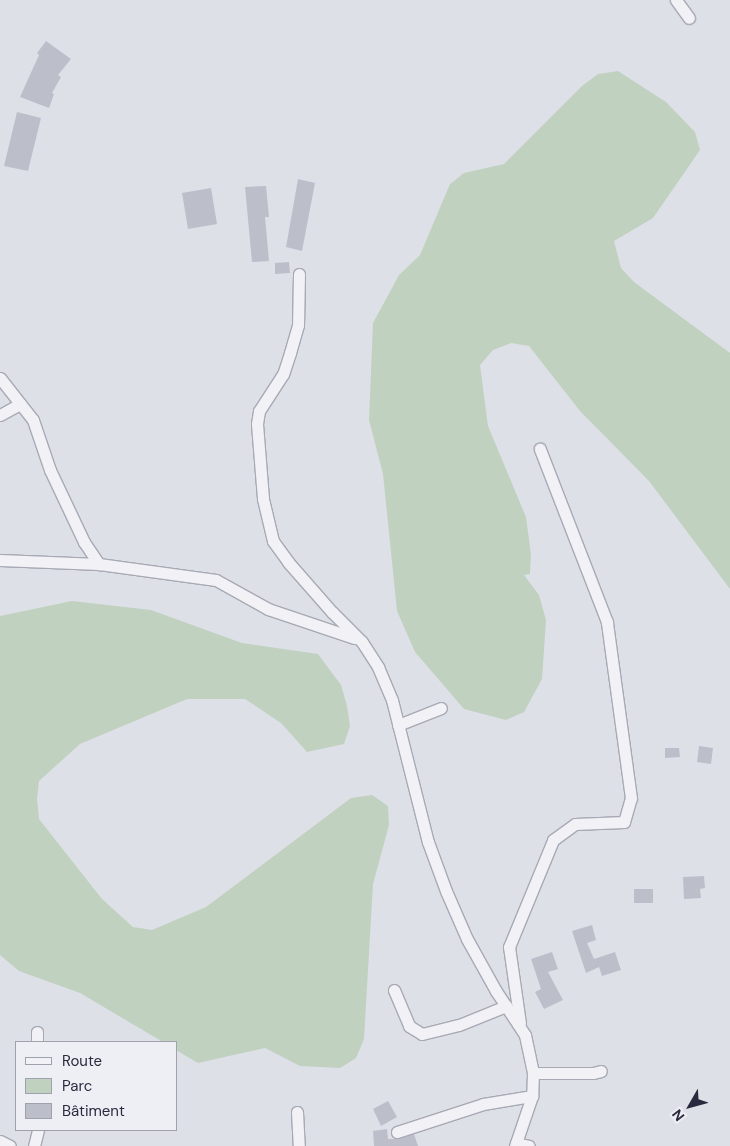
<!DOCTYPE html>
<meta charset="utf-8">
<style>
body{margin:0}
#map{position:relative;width:730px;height:1146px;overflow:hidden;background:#dee0e7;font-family:"DM Sans",sans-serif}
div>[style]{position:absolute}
.green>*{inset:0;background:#c0d1c0}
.building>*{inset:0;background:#bcbeca}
.roads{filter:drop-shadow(1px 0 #a7aab4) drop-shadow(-1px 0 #a7aab4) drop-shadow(0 1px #a7aab4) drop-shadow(0 -1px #a7aab4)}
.street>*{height:11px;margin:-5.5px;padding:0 5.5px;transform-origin:5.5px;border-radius:5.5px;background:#f1f1f6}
span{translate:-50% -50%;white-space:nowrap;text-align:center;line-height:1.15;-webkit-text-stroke:4px #eeeff5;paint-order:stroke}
.legend{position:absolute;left:15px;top:1041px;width:162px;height:90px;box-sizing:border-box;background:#eeeff5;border:1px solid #9fa1ac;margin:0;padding:6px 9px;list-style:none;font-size:15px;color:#282b3e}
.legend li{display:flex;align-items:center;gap:10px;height:25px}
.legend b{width:25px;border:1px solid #9fa1ac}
.north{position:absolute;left:665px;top:1081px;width:50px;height:50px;-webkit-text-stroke:4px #eeeff5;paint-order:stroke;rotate:232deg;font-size:14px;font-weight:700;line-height:20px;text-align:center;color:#282b3e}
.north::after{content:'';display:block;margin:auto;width:18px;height:22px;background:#282b3e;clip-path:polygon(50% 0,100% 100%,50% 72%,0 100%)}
</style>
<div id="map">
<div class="green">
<i style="clip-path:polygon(618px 71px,666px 102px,695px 132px,700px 150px,653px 218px,614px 241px,621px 268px,634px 282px,730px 353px,730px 589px,649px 481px,580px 411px,529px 346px,511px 343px,493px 350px,480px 365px,488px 426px,526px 517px,531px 555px,530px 574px,524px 575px,539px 595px,546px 620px,542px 679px,524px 712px,506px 720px,464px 709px,415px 652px,397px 611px,383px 474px,369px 420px,373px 323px,399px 275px,420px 255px,450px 184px,464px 173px,504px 164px,582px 86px,598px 74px)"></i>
<i style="clip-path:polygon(72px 601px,151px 610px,242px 643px,318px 654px,341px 685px,347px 706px,350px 726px,344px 744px,307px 752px,281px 723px,245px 699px,187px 699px,80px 744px,39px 781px,37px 799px,39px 819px,102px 899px,133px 927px,152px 930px,206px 907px,351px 798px,372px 795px,388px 806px,389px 825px,373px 884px,364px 1039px,356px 1058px,340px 1068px,300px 1066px,265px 1048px,198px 1063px,176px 1050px,176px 1042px,163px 1042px,80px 993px,19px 971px,0 955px,0 616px)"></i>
</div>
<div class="building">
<i style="clip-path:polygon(46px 41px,71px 59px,58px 75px,61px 77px,52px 93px,54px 94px,49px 108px,20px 97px,39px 55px,37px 53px)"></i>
<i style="clip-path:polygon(17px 112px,41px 118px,28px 171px,4px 166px)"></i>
<i style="clip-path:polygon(298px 179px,315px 183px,302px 251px,286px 247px)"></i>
<i style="clip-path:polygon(266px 186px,269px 217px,265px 217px,269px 261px,252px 262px,245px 187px)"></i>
<i style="clip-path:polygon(211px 188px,217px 224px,188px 229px,182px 193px)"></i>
<i style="clip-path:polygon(289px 262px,290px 273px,275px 274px,275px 263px)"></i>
<i style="clip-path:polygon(699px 746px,713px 748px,711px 764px,697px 762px)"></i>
<i style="clip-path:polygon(665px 748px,679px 748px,680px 757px,665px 758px)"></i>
<i style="clip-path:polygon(704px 876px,705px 888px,700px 889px,701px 898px,684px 899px,683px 877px)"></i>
<i style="clip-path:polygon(634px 889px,653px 889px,653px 903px,634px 903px)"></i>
<i style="clip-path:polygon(592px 925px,596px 940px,587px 943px,594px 959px,615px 952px,621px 970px,602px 976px,599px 967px,586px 973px,572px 931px)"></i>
<i style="clip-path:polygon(552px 952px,558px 969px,548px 972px,563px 1000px,544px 1009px,535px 992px,541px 989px,531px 959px)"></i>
<i style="clip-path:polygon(388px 1101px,397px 1117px,381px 1126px,373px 1109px)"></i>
<i style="clip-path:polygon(387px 1129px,388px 1139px,399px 1139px,414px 1134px,418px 1146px,374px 1146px,373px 1131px)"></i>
</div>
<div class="roads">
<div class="street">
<i style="left:676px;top:0;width:22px;rotate:54deg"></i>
<i style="left:299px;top:274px;width:51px;rotate:91.1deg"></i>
<i style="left:298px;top:325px;width:29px;rotate:106deg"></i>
<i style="left:290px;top:353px;width:22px;rotate:108deg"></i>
<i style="left:283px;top:374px;width:44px;rotate:123deg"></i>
<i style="left:259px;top:411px;width:13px;rotate:99deg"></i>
<i style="left:257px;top:424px;width:75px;rotate:85.4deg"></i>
<i style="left:263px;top:499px;width:43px;rotate:76.6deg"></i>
<i style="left:273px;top:541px;width:26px;rotate:54deg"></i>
<i style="left:288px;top:562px;width:67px;rotate:48.7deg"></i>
<i style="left:332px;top:612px;width:42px;rotate:45deg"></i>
<i style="left:362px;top:642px;width:30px;rotate:57deg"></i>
<i style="left:378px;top:667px;width:36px;rotate:67deg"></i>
<i style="left:392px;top:700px;width:146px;rotate:75.8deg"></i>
<i style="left:428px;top:842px;width:52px;rotate:69.8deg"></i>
<i style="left:446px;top:891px;width:52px;rotate:66.4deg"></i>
<i style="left:467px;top:939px;width:60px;rotate:60.9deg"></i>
<i style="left:496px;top:991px;width:53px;rotate:56.6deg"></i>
<i style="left:525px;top:1035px;width:39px;rotate:78deg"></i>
<i style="left:533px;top:1073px;width:23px;rotate:92deg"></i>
<i style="left:532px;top:1096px;width:53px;rotate:108.8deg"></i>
<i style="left:0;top:378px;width:53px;rotate:51.8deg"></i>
<i style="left:33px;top:420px;width:53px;rotate:71.2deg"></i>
<i style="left:50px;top:470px;width:80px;rotate:64.7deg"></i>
<i style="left:84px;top:542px;width:27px;rotate:56deg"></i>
<i style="left:99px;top:564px;width:118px;rotate:7.8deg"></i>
<i style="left:216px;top:580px;width:60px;rotate:29.1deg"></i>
<i style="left:268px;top:609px;width:91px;rotate:18.6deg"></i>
<i style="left:0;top:415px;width:23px;rotate:-29deg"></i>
<i style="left:0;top:560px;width:99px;rotate:2.3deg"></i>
<i style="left:398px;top:725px;width:46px;rotate:-21.6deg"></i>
<i style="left:394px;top:990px;width:39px;rotate:67deg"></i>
<i style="left:409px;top:1026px;width:15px;rotate:32deg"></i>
<i style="left:422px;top:1034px;width:38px;rotate:-14deg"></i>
<i style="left:459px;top:1025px;width:51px;rotate:-22deg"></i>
<i style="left:520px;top:1023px;width:77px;rotate:-98.2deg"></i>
<i style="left:509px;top:947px;width:116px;rotate:-67.6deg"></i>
<i style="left:553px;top:840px;width:27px;rotate:-36deg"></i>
<i style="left:575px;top:824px;width:49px;rotate:-2.3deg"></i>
<i style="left:624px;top:822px;width:25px;rotate:-74deg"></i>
<i style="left:631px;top:798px;width:178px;rotate:-97.8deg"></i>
<i style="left:607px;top:622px;width:186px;rotate:-111.2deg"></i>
<i style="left:37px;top:1032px;width:10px;rotate:90deg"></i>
<i style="left:533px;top:1073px;width:60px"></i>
<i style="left:593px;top:1073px;width:8px;rotate:-14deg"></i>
<i style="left:297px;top:1112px;width:34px;rotate:87deg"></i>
<i style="left:397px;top:1132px;width:90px;rotate:-18deg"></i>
<i style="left:483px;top:1104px;width:50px;rotate:-9.3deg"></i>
<i style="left:0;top:1141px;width:11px;rotate:27deg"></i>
<i style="left:516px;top:1143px;width:13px;rotate:13deg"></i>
<i style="left:34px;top:1146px;width:16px;rotate:-76deg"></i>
</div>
</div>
<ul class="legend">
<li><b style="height:6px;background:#f1f1f6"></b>Route</li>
<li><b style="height:14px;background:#c0d1c0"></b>Parc</li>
<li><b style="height:14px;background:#bcbeca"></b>Bâtiment</li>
</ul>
<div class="north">N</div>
</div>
